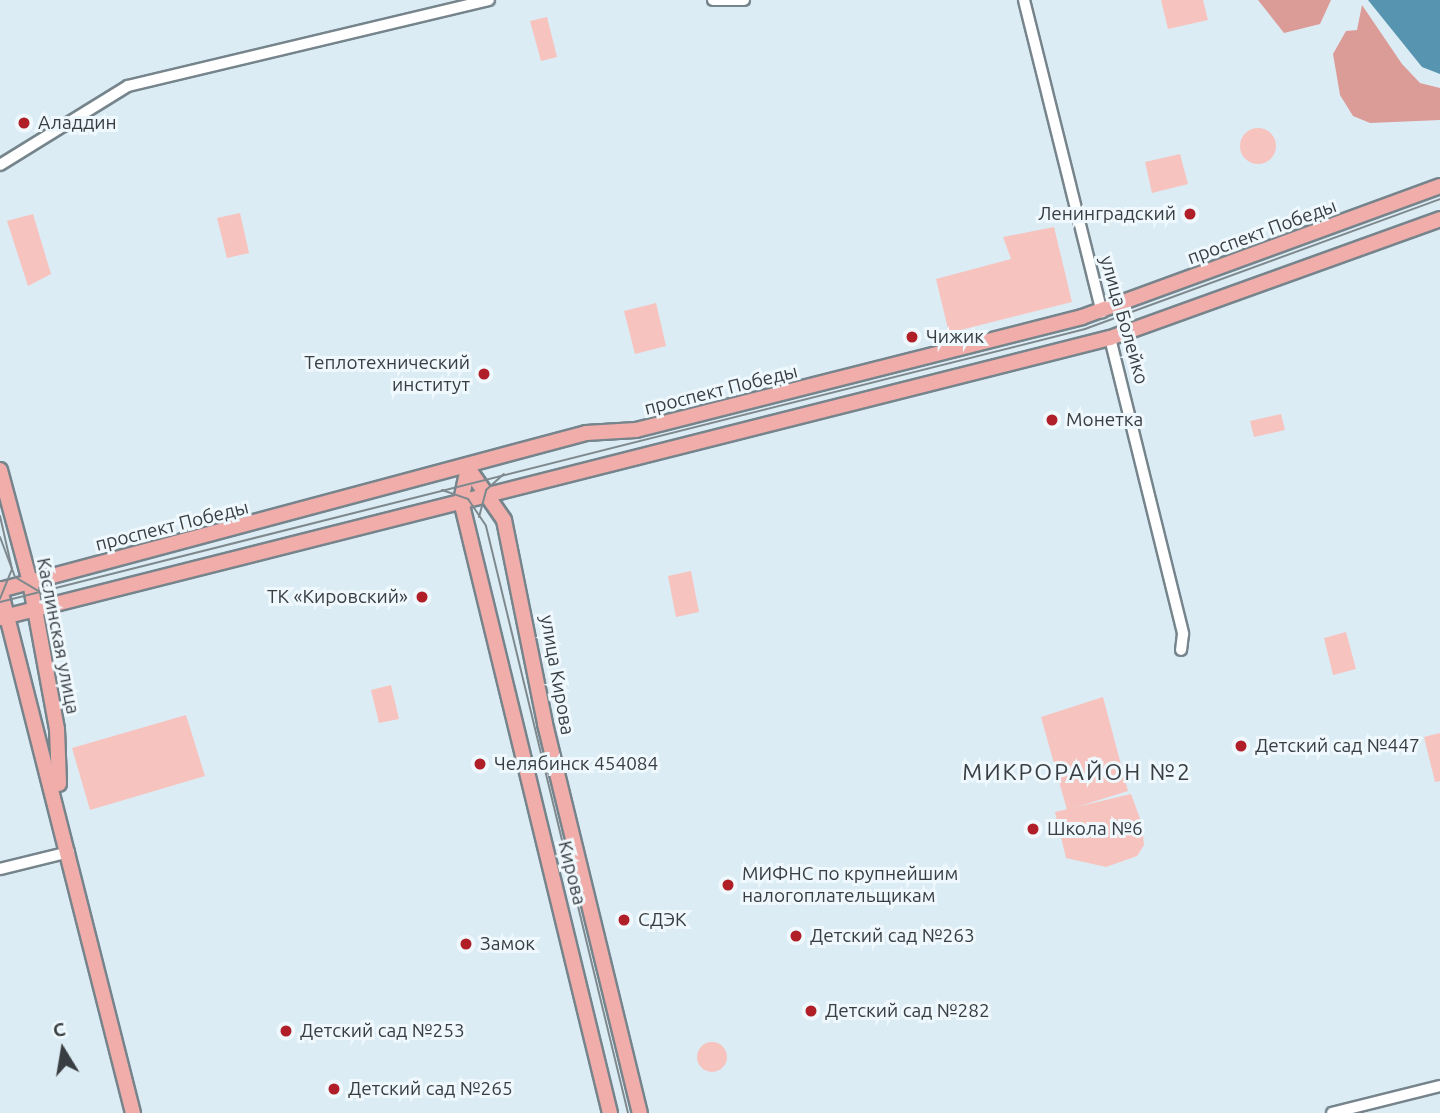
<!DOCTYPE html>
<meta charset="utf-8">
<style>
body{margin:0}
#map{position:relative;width:1440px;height:1113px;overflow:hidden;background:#dcecf5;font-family:Ubuntu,sans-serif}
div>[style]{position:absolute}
.green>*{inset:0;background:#f7c3be}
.round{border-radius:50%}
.forest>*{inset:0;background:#db9b96}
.water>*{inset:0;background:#5694b0}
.roads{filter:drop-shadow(2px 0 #76848c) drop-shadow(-2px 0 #76848c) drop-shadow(0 2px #76848c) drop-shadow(0 -2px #76848c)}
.minor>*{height:10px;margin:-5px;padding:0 5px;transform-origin:5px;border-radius:5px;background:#fff}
.major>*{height:14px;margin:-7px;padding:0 7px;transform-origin:7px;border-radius:7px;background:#f1adaa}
.tram>*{height:2px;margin:-1px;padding:0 1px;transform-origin:1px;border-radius:1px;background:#7e898e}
.dots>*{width:19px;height:19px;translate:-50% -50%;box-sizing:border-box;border:4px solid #eff9fd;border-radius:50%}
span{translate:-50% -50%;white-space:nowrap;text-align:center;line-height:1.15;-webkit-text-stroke:6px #eff9fd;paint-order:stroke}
.poi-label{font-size:19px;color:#383e41}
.left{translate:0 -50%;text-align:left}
.right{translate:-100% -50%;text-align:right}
.street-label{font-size:19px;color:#383e41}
.quarter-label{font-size:23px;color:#383e41;letter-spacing:2px}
.north{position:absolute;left:28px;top:1015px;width:70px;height:70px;-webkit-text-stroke:5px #eff9fd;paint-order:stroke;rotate:349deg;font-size:19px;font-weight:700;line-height:28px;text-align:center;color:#383e41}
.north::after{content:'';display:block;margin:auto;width:24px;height:32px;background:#383e41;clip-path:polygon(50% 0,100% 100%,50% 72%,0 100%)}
</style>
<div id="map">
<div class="green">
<i style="clip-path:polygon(1161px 0,1203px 0,1208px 20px,1168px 29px)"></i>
<i style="clip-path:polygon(547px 17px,557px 57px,541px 61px,530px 21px)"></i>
<i class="round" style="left:1240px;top:128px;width:36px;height:36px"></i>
<i style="clip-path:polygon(1180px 154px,1188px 184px,1152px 193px,1145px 162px)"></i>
<i style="clip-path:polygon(240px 213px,249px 253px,227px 258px,217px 218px)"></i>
<i style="clip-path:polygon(33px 214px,51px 274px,28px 286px,7px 221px)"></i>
<i style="clip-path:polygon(1054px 227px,1072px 302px,949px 333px,936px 279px,1011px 259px,1003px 237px)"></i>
<i style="clip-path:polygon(656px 303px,666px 346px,635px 354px,624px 311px)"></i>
<i style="clip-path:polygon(1281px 414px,1285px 430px,1254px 437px,1250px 421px)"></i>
<i style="clip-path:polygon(691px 571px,699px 612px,676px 617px,668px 576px)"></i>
<i style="clip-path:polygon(1346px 632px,1356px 669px,1333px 675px,1324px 638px)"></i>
<i style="clip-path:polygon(391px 685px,399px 719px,379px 723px,371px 690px)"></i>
<i style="clip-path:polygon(1103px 697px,1128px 791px,1067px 810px,1041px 717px)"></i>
<i style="clip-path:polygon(186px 715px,205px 776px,90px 810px,72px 748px)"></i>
<i style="clip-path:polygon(1440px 733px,1440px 781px,1435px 782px,1424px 737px)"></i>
<i style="clip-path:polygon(1131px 794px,1142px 824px,1144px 845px,1137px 856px,1106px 867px,1066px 858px,1055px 812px)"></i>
<i class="round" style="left:697px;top:1042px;width:30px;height:30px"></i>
</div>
<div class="forest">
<i style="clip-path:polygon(1258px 0,1331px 0,1320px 24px,1284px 33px)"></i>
<i style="clip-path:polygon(1362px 5px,1402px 64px,1420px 83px,1440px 88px,1440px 120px,1370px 123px,1353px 116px,1340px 95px,1333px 54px,1346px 31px,1357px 30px)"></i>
</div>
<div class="water">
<i style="clip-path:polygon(1368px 0,1440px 0,1440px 74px,1422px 67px)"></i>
</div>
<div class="roads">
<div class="minor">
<i style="left:713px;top:0;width:31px"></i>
<i style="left:1024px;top:0;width:322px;rotate:76deg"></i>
<i style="left:0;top:165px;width:150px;rotate:-31.7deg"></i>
<i style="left:128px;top:86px;width:371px;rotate:-13.4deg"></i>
<i style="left:1110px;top:338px;width:305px;rotate:76.1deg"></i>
<i style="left:1183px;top:634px;width:16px;rotate:97deg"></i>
<i style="left:0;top:869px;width:71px;rotate:-13.8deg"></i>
<i style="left:1332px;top:1113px;width:111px;rotate:-14deg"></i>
</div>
<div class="major">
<i style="left:468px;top:468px;width:63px;rotate:55.3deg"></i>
<i style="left:504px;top:520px;width:208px;rotate:78.6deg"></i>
<i style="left:545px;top:724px;width:400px;rotate:76.3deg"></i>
<i style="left:468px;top:468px;width:34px;rotate:102deg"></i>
<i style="left:461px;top:501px;width:630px;rotate:76.32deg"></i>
<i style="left:0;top:470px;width:116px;rotate:75deg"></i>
<i style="left:30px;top:582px;width:149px;rotate:79.6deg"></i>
<i style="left:57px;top:729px;width:55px;rotate:87.9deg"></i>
<i style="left:0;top:589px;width:541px;rotate:75.76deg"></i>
<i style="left:0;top:590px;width:607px;rotate:-15deg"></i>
<i style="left:586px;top:433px;width:50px;rotate:-3.4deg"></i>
<i style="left:636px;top:430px;width:460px;rotate:-14.2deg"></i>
<i style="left:1082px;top:317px;width:381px;rotate:-20.1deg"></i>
<i style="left:0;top:618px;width:1145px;rotate:-14.16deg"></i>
<i style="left:1110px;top:338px;width:351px;rotate:-19.8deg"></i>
</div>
</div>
<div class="tram">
<i style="left:442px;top:490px;width:28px;rotate:19deg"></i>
<i style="left:468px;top:499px;width:32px;rotate:56deg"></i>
<i style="left:486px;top:526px;width:604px;rotate:76.4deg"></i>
<i style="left:0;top:516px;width:54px;rotate:77.2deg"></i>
<i style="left:12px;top:569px;width:32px;rotate:112deg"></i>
<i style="left:479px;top:517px;width:28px;rotate:-75deg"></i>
<i style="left:486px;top:490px;width:24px;rotate:-42deg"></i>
<i style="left:0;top:537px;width:43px;rotate:69.4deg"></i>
<i style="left:15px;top:577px;width:29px;rotate:31deg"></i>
<i style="left:0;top:602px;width:1119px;rotate:-14.12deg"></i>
<i style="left:1085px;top:329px;width:378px;rotate:-20.1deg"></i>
</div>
<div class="dots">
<i style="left:24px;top:123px;background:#b01e28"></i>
<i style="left:1190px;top:214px;background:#b01e28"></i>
<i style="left:912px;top:337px;background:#b01e28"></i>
<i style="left:484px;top:374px;background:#b01e28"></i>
<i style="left:1052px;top:420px;background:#b01e28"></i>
<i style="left:422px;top:597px;background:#b01e28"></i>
<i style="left:1241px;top:746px;background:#b01e28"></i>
<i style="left:480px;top:764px;background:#b01e28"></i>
<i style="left:1033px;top:829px;background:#b01e28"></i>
<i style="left:728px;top:885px;background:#b01e28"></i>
<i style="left:624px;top:920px;background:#b01e28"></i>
<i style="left:796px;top:936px;background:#b01e28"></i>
<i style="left:466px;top:944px;background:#b01e28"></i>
<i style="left:811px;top:1011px;background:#b01e28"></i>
<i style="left:286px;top:1031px;background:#b01e28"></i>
<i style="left:334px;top:1089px;background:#b01e28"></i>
</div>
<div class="poi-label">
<span class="left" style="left:38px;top:123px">Аладдин</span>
<span class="right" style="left:1176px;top:214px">Ленинградский</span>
<span class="left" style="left:926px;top:337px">Чижик</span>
<span class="right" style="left:470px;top:374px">Теплотехнический<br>институт</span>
<span class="left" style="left:1066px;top:420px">Монетка</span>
<span class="right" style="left:408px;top:597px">ТК «Кировский»</span>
<span class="left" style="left:1255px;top:746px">Детский сад №447</span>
<span class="left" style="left:494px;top:764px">Челябинск 454084</span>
<span class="left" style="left:1047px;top:829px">Школа №6</span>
<span class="left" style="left:742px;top:885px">МИФНС по крупнейшим<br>налогоплательщикам</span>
<span class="left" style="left:638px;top:920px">СДЭК</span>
<span class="left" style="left:810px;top:936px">Детский сад №263</span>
<span class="left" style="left:480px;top:944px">Замок</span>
<span class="left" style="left:825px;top:1011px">Детский сад №282</span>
<span class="left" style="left:300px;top:1031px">Детский сад №253</span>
<span class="left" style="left:348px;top:1089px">Детский сад №265</span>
</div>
<div class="street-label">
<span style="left:1262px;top:232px;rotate:-20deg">проспект Победы</span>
<span style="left:1124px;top:320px;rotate:74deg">улица Болейко</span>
<span style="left:721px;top:390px;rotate:-14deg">проспект Победы</span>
<span style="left:172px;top:526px;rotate:-14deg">проспект Победы</span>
<span style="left:58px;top:636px;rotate:79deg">Каслинская улица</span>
<span style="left:557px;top:675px;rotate:80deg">улица Кирова</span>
<span style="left:572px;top:873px;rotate:76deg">Кирова</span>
</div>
<div class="quarter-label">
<span style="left:1077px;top:772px">МИКРОРАЙОН №2</span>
</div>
<div class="north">С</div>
</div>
